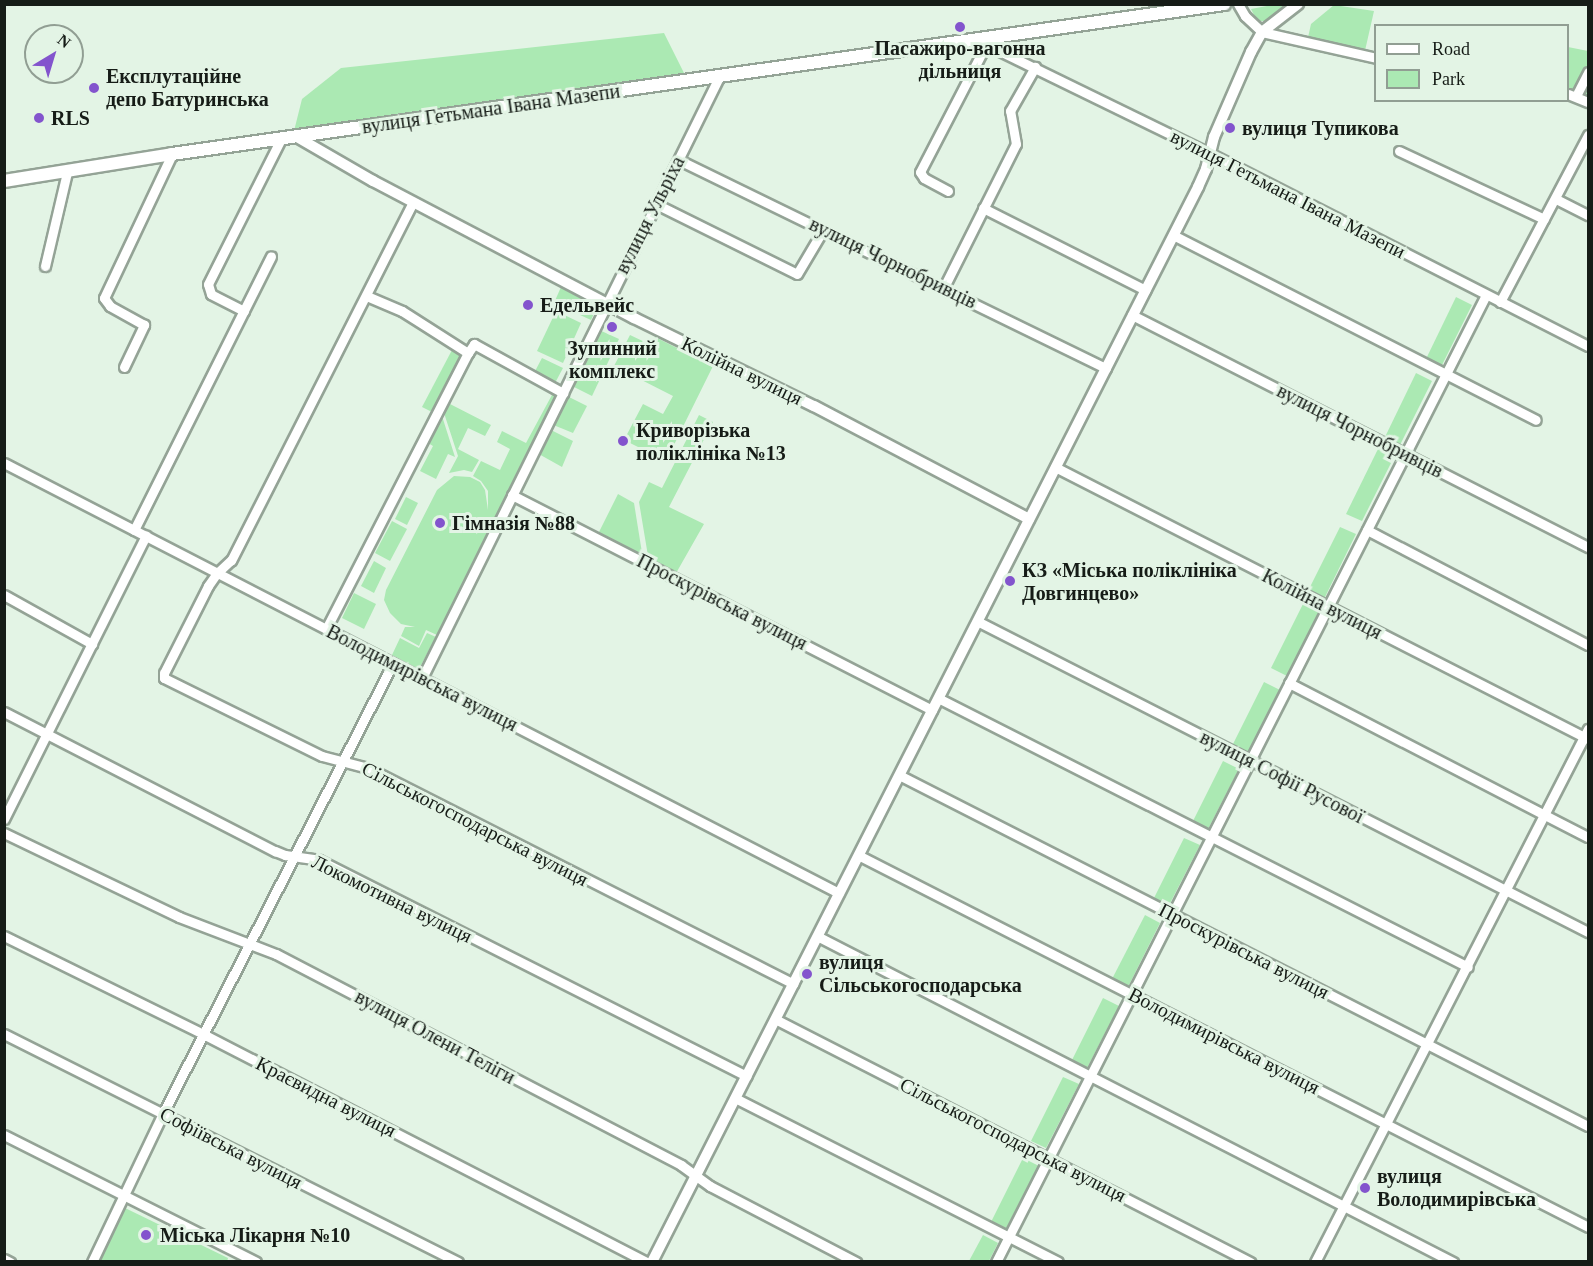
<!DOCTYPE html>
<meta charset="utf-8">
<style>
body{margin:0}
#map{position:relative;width:1593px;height:1266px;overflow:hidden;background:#e3f4e5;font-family:"Times New Roman",serif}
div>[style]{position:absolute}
.green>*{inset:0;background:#abe9b3}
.roads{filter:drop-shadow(2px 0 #94a396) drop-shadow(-2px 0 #94a396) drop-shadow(0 2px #94a396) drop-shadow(0 -2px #94a396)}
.minor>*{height:9px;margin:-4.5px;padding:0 4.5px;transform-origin:4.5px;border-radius:4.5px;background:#fff}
.tertiary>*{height:10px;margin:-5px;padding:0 5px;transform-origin:5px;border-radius:5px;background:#fff}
.secondary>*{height:12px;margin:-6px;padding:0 6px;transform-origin:6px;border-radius:6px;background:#fff}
.dots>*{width:16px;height:16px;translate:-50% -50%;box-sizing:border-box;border:3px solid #e3f4e5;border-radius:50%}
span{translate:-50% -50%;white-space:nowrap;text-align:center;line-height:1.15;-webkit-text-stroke:6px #e3f4e5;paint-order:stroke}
.poi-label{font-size:20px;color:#161c17;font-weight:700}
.left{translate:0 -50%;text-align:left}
.street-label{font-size:20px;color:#161c17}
.frame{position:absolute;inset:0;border:6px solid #161c17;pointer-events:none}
.legend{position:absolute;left:1374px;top:24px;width:195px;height:78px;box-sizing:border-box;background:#e3f4e5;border:2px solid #919e93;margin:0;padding:8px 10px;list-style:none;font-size:18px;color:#161c17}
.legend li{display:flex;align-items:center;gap:12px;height:30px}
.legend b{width:30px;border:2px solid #919e93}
.north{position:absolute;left:24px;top:24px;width:60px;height:60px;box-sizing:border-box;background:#e3f4e5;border:2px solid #919e93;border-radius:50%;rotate:38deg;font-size:16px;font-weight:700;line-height:24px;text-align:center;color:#161c17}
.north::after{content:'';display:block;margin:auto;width:21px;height:27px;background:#8354cd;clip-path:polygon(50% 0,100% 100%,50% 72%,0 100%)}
</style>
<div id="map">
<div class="green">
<i style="clip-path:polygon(1272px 5px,1288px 5px,1266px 21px,1257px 21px,1251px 9px)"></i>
<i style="clip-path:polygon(1334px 5px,1374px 11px,1364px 55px,1307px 42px,1311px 24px)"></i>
<i style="clip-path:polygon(664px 33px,688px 81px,292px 139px,302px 99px,341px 68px)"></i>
<i style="clip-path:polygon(1568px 47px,1588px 51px,1588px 102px,1568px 94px)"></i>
<i style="clip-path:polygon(561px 287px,598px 305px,591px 320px,554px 303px)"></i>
<i style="clip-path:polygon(1456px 297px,1472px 305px,1440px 369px,1425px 361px)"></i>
<i style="clip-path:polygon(556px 311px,581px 323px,563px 363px,537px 351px)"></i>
<i style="clip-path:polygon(597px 329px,619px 339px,592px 396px,570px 385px)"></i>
<i style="clip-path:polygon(630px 335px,651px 345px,655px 337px,713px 366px,666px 461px,624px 440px,643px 404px,663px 414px,673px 396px,614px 366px)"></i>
<i style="clip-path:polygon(452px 350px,465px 357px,436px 414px,422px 407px)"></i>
<i style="clip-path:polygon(542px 358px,563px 368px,555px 383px,534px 373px)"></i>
<i style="clip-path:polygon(1416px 373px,1432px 381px,1400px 445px,1385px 437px)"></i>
<i style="clip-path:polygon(553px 393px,557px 395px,437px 635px,426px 630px,419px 646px,401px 636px,405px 627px,415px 627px,401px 624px,390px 613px,384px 600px,386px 590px,437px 490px,454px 476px,470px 477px,480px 482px,485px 490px,488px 510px,488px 491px,481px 481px,473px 476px,481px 461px,500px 470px,510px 449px,497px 442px,502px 431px,526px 443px)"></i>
<i style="clip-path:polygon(565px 395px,587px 406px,573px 433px,551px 424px)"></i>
<i style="clip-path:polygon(450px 404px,491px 425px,485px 436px,468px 428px,458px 449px,479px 460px,472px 472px,464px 470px,449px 473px,458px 456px,444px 413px)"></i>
<i style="clip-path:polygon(699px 415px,713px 422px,669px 507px,704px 524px,675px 575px,649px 562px,639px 502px,649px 482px,662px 488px)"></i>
<i style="clip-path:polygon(442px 416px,455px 457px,448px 454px,436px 479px,420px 471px,433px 446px,428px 443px)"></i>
<i style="clip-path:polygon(549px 429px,573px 441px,562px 467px,537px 453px)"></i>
<i style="clip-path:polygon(1378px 449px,1394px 457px,1362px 521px,1346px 514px)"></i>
<i style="clip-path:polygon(618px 494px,634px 503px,643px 559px,597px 536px)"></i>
<i style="clip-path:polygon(406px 497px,418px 503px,407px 525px,395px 519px)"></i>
<i style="clip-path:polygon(392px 521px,407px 529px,390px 561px,375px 553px)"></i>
<i style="clip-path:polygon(1340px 527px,1356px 534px,1324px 599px,1308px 591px)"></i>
<i style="clip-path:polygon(374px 561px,386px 568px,374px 593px,361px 586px)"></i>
<i style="clip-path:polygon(354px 593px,376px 604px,364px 629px,342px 618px)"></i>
<i style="clip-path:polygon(1303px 604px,1319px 612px,1287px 676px,1271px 668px)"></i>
<i style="clip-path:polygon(427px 633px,436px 637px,419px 669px,392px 655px,400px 638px,419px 648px)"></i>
<i style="clip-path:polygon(1264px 682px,1280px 690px,1247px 754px,1232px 746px)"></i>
<i style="clip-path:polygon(1223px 761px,1239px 769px,1206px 833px,1191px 825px)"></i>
<i style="clip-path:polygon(1184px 838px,1200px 845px,1167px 909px,1152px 902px)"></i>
<i style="clip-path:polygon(1145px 915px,1160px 923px,1128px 987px,1112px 979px)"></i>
<i style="clip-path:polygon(1103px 998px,1119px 1006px,1086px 1070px,1071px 1062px)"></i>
<i style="clip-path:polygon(1063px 1077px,1079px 1084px,1046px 1148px,1031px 1141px)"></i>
<i style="clip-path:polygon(1023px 1158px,1039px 1166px,1006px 1229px,991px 1222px)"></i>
<i style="clip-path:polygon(125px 1208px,228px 1258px,227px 1262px,95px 1262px,120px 1212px)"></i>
<i style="clip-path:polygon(983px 1235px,998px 1243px,989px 1261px,969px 1261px)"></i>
</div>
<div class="roads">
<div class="minor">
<i style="left:1238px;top:4px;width:14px;rotate:60deg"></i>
<i style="left:1245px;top:16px;width:23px;rotate:43deg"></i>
<i style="left:1262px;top:32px;width:117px;rotate:12.8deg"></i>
<i style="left:979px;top:41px;width:258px;rotate:26deg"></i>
<i style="left:1211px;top:154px;width:423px;rotate:27deg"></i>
<i style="left:1568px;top:94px;width:22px;rotate:22deg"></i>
<i style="left:1576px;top:96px;width:27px;rotate:-63deg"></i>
<i style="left:1399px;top:151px;width:160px;rotate:25.1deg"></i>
<i style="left:679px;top:160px;width:475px;rotate:26deg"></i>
<i style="left:948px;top:191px;width:27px;rotate:-152deg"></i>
<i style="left:924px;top:178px;width:7px;rotate:-124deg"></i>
<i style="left:920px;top:172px;width:145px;rotate:-62.6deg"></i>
<i style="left:1556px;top:199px;width:36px;rotate:27deg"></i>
<i style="left:413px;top:202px;width:402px;rotate:116.9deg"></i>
<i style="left:231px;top:560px;width:19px;rotate:137deg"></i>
<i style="left:217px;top:573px;width:16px;rotate:125deg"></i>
<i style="left:208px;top:586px;width:97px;rotate:116.8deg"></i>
<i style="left:164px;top:673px;width:5px;rotate:90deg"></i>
<i style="left:164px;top:678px;width:176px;rotate:26.3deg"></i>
<i style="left:322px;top:756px;width:48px;rotate:14.6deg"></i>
<i style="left:368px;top:768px;width:477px;rotate:26.9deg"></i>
<i style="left:656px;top:204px;width:157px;rotate:26.4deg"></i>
<i style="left:797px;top:274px;width:51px;rotate:-59.4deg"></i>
<i style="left:983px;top:208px;width:182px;rotate:26.8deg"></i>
<i style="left:1173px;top:235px;width:407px;rotate:27deg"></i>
<i style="left:45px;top:266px;width:97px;rotate:-76.8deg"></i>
<i style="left:944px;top:287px;width:160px;rotate:-63.3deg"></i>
<i style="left:1016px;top:144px;width:34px;rotate:-100deg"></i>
<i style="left:1010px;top:111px;width:51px;rotate:-60.4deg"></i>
<i style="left:1500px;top:302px;width:189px;rotate:-62.2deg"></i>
<i style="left:244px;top:311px;width:37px;rotate:-153deg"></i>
<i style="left:211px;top:294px;width:10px;rotate:-107deg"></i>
<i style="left:208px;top:284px;width:162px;rotate:-63.3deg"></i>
<i style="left:1132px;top:315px;width:512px;rotate:26.97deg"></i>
<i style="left:468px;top:353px;width:11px;rotate:-56deg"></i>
<i style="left:474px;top:344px;width:102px;rotate:28.8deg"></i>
<i style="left:124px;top:367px;width:47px;rotate:-64.5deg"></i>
<i style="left:144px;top:325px;width:39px;rotate:-151deg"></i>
<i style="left:110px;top:306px;width:10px;rotate:-127deg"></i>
<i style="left:104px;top:298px;width:159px;rotate:-64.7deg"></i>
<i style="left:4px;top:463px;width:939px;rotate:27.25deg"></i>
<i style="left:1055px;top:467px;width:598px;rotate:27.04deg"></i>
<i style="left:512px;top:495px;width:472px;rotate:27.1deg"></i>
<i style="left:134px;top:530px;width:306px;rotate:-63.4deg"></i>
<i style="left:1367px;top:530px;width:249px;rotate:27.5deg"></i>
<i style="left:4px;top:595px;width:101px;rotate:29.1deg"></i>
<i style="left:977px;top:621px;width:686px;rotate:26.98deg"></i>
<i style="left:326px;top:629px;width:310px;rotate:-62.8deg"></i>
<i style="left:468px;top:353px;width:78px;rotate:-147.5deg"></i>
<i style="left:402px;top:311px;width:39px;rotate:-157deg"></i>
<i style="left:422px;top:678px;width:673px;rotate:-63.7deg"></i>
<i style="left:1289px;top:683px;width:336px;rotate:27.3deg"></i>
<i style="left:938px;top:698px;width:594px;rotate:26.91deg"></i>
<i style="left:4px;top:712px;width:305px;rotate:27.2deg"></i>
<i style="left:275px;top:851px;width:11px;rotate:22deg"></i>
<i style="left:285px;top:855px;width:34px;rotate:8deg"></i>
<i style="left:319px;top:860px;width:479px;rotate:26.8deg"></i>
<i style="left:899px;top:775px;width:773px;rotate:27deg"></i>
<i style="left:4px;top:819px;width:317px;rotate:-63.4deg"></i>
<i style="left:4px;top:833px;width:194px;rotate:25.6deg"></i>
<i style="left:179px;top:917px;width:104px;rotate:20.9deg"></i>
<i style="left:276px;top:954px;width:457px;rotate:27.5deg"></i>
<i style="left:681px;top:1165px;width:36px;rotate:36deg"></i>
<i style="left:710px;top:1186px;width:165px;rotate:27.5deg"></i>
<i style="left:858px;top:855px;width:819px;rotate:27deg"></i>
<i style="left:4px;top:936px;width:222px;rotate:26.2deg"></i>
<i style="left:203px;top:1034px;width:498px;rotate:27.2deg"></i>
<i style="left:817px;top:936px;width:715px;rotate:27.14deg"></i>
<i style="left:775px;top:1019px;width:534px;rotate:27.09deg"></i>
<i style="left:4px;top:1034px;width:508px;rotate:26.67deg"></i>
<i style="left:735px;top:1098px;width:362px;rotate:26.9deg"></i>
<i style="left:4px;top:1135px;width:282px;rotate:26.7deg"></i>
<i style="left:4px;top:1259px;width:7px;rotate:27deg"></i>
<i style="left:92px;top:1262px;width:165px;rotate:-64.5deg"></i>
<i style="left:163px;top:1113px;width:505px;rotate:-62.93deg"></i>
<i style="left:996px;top:1262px;width:1084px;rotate:-63.13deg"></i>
<i style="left:1315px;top:1262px;width:599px;rotate:-62.88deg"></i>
</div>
<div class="tertiary">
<i style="left:297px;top:137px;width:88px;rotate:30.1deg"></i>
<i style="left:373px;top:181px;width:295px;rotate:27.7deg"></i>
<i style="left:634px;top:318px;width:200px;rotate:26.1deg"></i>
<i style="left:814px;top:406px;width:243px;rotate:27.7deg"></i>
<i style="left:652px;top:1262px;width:1206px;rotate:-63.07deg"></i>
<i style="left:1198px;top:187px;width:20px;rotate:-66deg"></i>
<i style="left:1206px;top:169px;width:33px;rotate:-76deg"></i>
<i style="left:1214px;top:137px;width:93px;rotate:-66.5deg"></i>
<i style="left:1251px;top:52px;width:23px;rotate:-61deg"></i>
<i style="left:1262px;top:32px;width:46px;rotate:-37.9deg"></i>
</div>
<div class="secondary">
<i style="left:4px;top:181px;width:170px;rotate:-9.1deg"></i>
<i style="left:172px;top:154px;width:1063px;rotate:-8.11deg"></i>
</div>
</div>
<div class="dots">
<i style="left:960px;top:27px;background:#8354cd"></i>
<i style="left:94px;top:88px;background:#8354cd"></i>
<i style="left:39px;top:118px;background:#8354cd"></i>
<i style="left:1230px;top:128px;background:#8354cd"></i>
<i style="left:528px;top:305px;background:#8354cd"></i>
<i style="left:612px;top:327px;background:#8354cd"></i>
<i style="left:623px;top:441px;background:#8354cd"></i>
<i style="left:440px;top:523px;background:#8354cd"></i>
<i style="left:1010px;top:581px;background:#8354cd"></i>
<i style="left:807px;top:974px;background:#8354cd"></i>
<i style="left:1365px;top:1188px;background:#8354cd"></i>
<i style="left:146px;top:1235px;background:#8354cd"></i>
</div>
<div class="poi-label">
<span style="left:960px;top:60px">Пасажиро-вагонна<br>дільниця</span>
<span class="left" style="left:106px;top:88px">Експлутаційне<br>депо Батуринська</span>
<span class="left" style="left:51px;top:118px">RLS</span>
<span class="left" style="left:1242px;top:128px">вулиця Тупикова</span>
<span class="left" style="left:540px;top:305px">Едельвейс</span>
<span style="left:612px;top:360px">Зупинний<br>комплекс</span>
<span class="left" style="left:636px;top:442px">Криворізька<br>поліклініка №13</span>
<span class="left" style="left:452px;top:523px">Гімназія №88</span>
<span class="left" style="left:1022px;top:582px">КЗ «Міська поліклініка<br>Довгинцево»</span>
<span class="left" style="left:819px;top:974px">вулиця<br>Сільськогосподарська</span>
<span class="left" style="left:1377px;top:1188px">вулиця<br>Володимирівська</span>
<span class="left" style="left:160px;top:1235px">Міська Лікарня №10</span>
</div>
<div class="street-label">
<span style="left:491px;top:109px;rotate:-8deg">вулиця Гетьмана Івана Мазепи</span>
<span style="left:1288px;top:194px;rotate:27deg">вулиця Гетьмана Івана Мазепи</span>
<span style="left:650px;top:215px;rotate:-63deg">вулиця Ульріха</span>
<span style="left:893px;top:263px;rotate:26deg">вулиця Чорнобривців</span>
<span style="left:742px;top:371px;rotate:26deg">Колійна вулиця</span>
<span style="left:1360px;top:431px;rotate:27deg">вулиця Чорнобривців</span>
<span style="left:722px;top:602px;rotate:27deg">Проскурівська вулиця</span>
<span style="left:1322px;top:604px;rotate:27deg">Колійна вулиця</span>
<span style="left:422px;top:678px;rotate:27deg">Володимирівська вулиця</span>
<span style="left:1282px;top:777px;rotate:27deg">вулиця Софії Русової</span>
<span style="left:475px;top:824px;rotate:27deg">Сільськогосподарська вулиця</span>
<span style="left:392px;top:899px;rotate:26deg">Локомотивна вулиця</span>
<span style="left:1244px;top:951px;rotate:27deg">Проскурівська вулиця</span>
<span style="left:435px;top:1037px;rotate:28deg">вулиця Олени Теліги</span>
<span style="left:1224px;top:1041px;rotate:27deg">Володимирівська вулиця</span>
<span style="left:326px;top:1097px;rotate:27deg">Краєвидна вулиця</span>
<span style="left:1013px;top:1140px;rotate:27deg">Сільськогосподарська вулиця</span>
<span style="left:231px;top:1148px;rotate:27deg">Софіївська вулиця</span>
</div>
<div class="frame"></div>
<ul class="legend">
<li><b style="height:8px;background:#fff"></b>Road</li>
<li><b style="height:16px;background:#abe9b3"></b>Park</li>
</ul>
<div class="north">N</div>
</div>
